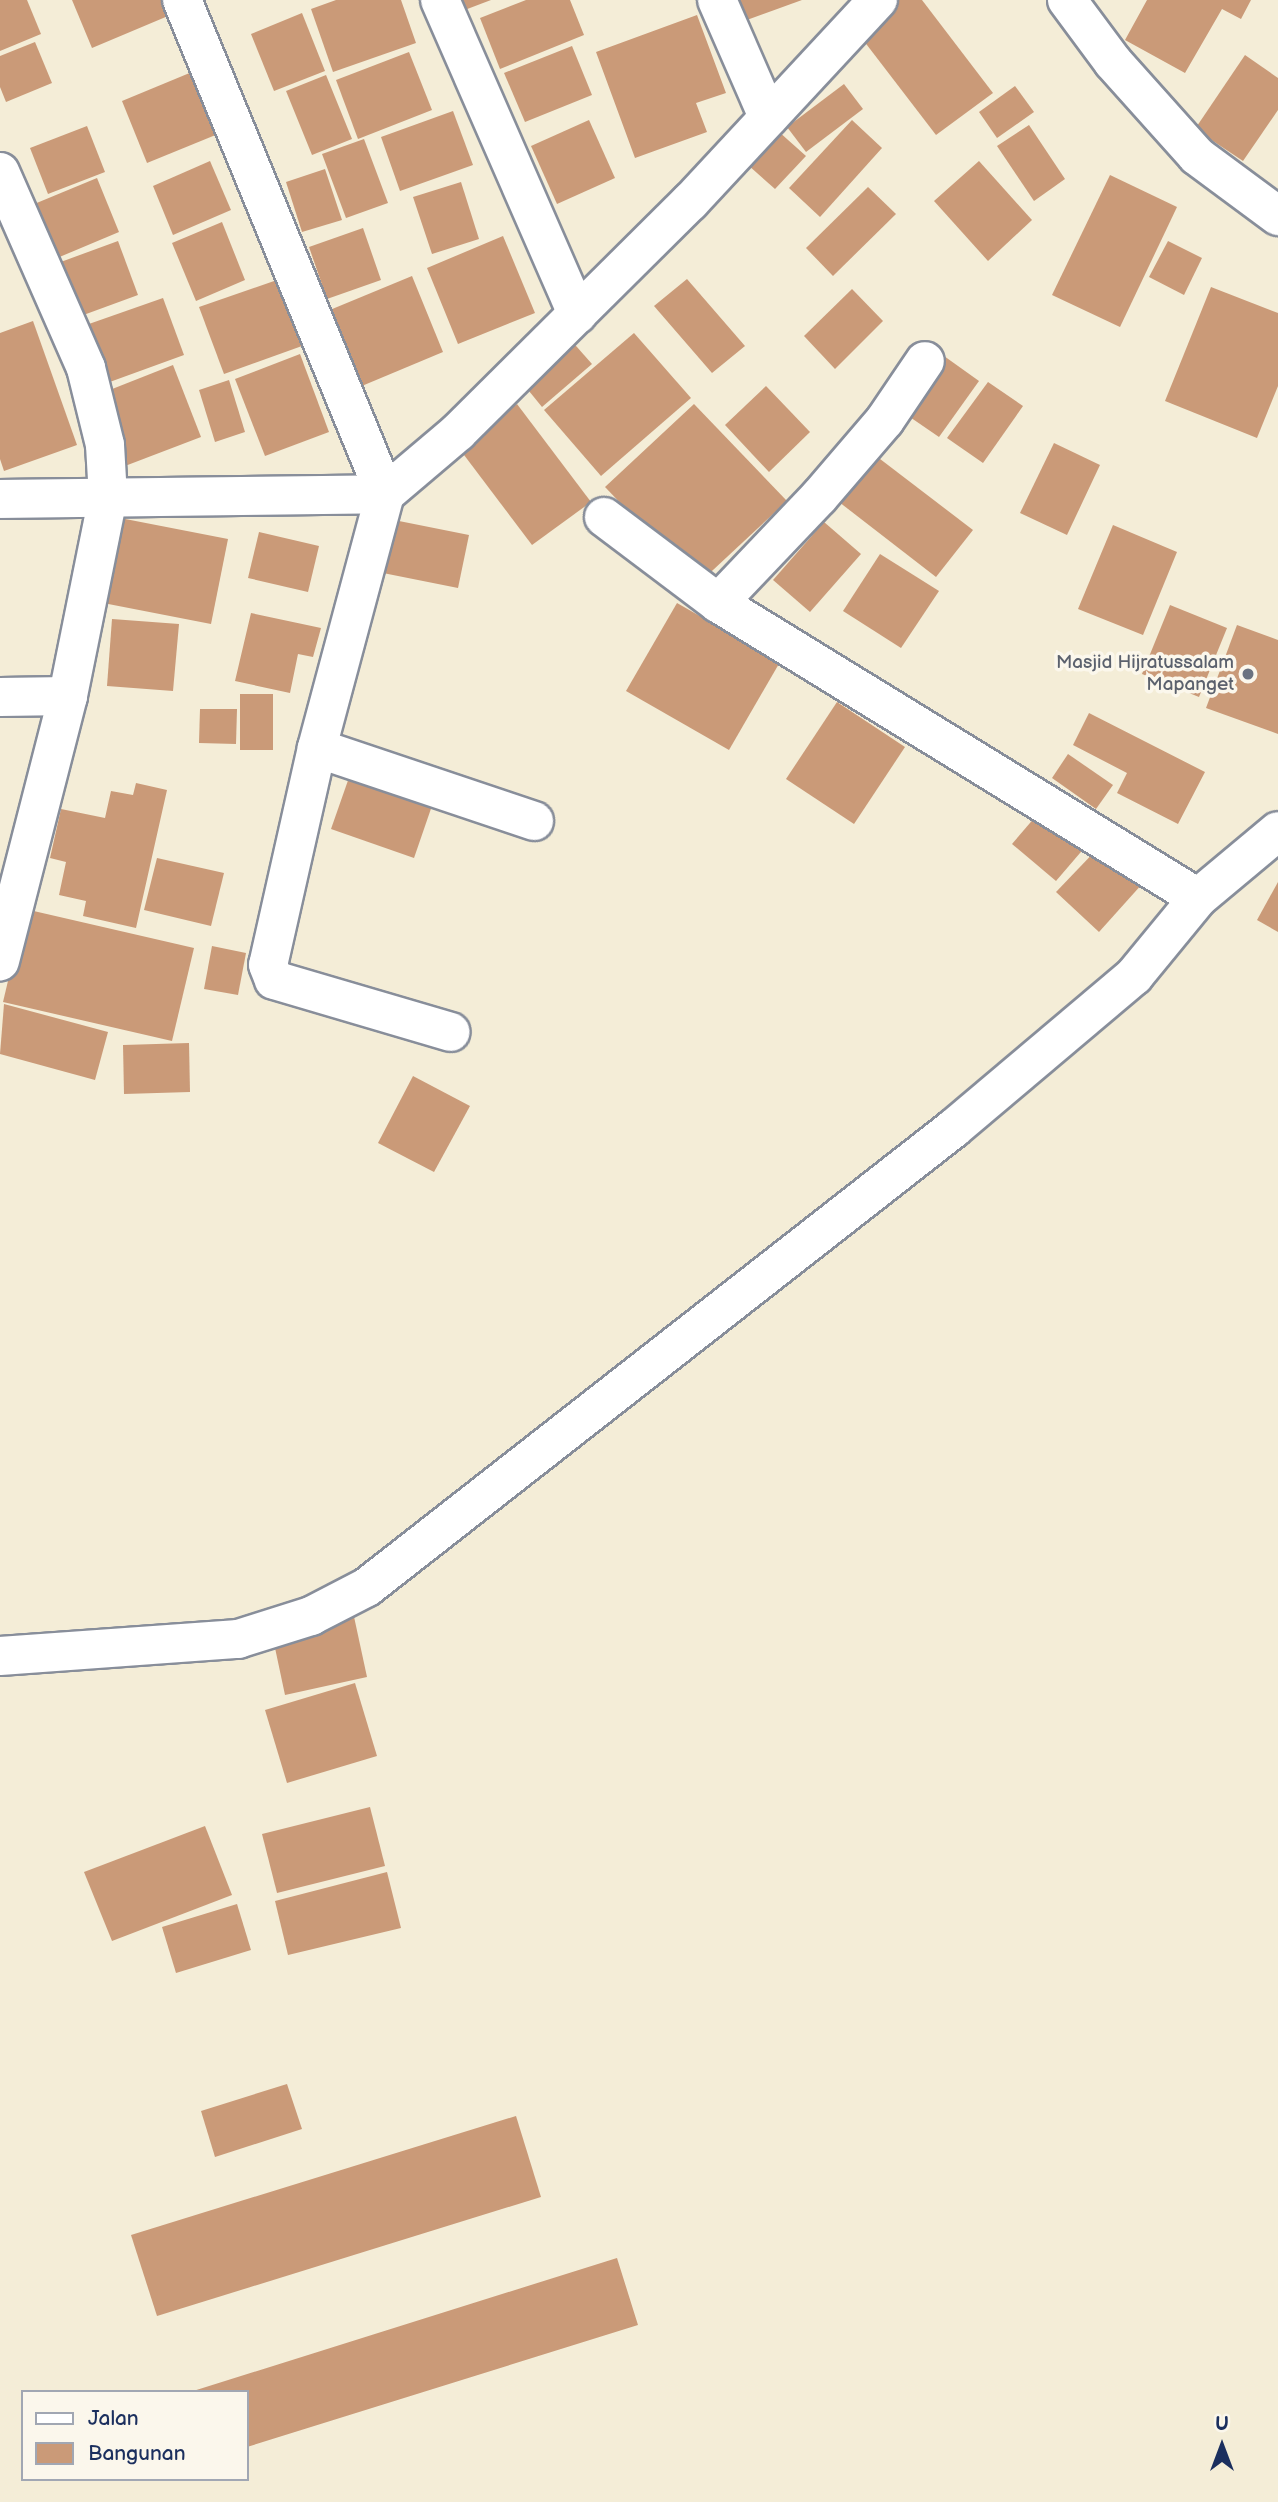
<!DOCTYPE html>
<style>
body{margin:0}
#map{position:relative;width:1278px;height:2502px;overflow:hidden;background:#f4edd7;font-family:"Balsamiq Sans",sans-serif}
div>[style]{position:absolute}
.building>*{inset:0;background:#ca9a78}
.roads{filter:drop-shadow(2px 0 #888e9a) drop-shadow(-2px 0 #888e9a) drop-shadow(0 2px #888e9a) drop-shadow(0 -2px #888e9a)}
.minor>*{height:38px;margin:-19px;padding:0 19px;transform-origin:19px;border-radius:19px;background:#fff}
.dots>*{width:19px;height:19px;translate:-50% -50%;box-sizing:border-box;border:4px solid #fbf7ec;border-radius:50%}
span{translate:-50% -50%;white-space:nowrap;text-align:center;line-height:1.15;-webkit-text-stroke:7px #fbf7ec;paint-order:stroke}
.worship-label{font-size:19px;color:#5b616d}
.right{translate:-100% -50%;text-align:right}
.legend{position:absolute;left:21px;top:2390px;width:228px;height:91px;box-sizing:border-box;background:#fbf7ec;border:2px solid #a1a7b3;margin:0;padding:9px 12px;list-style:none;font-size:21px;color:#1b2f5e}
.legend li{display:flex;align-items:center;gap:14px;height:35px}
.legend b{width:35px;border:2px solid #a1a7b3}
.north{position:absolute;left:1187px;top:2411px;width:70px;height:70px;-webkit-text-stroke:5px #fbf7ec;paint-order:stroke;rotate:0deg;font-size:19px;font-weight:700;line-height:28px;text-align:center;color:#1b2f5e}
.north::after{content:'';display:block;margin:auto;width:24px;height:32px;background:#1b2f5e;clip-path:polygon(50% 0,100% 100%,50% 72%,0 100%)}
</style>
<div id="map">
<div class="building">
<i style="clip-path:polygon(0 0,27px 0,41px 34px,0 51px)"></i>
<i style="clip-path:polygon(72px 0,161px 0,168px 16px,92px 48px)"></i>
<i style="clip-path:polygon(336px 0,401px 0,416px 43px,333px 72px,311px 9px)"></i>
<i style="clip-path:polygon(458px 0,491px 0,462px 11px)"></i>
<i style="clip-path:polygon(526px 0,570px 0,584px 35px,500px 69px,480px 18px)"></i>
<i style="clip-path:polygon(724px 0,802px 0,733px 25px)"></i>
<i style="clip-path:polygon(899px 0,922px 0,993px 93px,936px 135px,857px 32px)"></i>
<i style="clip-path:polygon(1147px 0,1251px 0,1241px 19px,1222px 9px,1185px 73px,1125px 40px)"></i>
<i style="clip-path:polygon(302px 13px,325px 71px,274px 91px,251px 34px)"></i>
<i style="clip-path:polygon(697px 15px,726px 93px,696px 103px,707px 132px,635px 158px,596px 52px)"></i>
<i style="clip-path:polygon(35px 42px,52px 83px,6px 102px,0 87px,0 56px)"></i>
<i style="clip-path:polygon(572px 46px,592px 95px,525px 122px,504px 73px)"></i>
<i style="clip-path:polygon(409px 52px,432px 110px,358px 139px,336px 80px)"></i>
<i style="clip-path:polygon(1245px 55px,1278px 78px,1278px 110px,1243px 161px,1195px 129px)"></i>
<i style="clip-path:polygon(192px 72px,218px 134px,147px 163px,122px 101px)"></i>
<i style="clip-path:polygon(326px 75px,352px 139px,312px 155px,286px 91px)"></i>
<i style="clip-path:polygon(844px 84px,863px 109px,806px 152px,787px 127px)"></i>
<i style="clip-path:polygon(1015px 86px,1034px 112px,997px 138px,979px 112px)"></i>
<i style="clip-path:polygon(453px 111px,473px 165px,400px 191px,381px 137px)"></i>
<i style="clip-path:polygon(589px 120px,615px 178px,557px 204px,531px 146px)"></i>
<i style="clip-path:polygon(852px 120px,882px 148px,820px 217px,789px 188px)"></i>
<i style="clip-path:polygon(1029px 125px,1065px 179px,1034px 201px,997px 146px)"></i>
<i style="clip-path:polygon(87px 126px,105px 172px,48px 194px,30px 148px)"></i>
<i style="clip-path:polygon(778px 131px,806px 156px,775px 189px,748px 165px)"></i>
<i style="clip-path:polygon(364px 139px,388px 203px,346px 218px,322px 154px)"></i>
<i style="clip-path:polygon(210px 161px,231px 210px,173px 235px,153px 186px)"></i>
<i style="clip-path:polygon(979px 161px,1032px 220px,988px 261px,934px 201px)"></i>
<i style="clip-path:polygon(325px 169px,342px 220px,302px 232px,286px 182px)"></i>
<i style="clip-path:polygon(1110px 175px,1177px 207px,1120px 327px,1052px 295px)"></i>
<i style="clip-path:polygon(97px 178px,119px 232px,50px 261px,27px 207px)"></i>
<i style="clip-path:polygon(461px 182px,479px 239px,432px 254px,413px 197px)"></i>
<i style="clip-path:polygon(868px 187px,896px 214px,833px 276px,806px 248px)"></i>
<i style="clip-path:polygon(222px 222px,245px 280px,196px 301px,172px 243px)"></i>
<i style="clip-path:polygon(363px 228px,381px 280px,327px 299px,309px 247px)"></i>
<i style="clip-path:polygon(503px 236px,535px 313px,458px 344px,427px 268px)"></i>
<i style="clip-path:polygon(118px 241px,138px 295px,78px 317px,58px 263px)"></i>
<i style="clip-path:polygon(1168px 241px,1202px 258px,1184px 295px,1149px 277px)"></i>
<i style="clip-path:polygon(412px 276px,443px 352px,357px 388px,325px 312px)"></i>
<i style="clip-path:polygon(687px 279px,745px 346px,712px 373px,654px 306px)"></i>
<i style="clip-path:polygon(277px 280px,302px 346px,224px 374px,199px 307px)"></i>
<i style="clip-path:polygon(1211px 287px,1278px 313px,1278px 386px,1257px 438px,1165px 401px)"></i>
<i style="clip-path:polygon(852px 289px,883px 321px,835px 369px,804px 336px)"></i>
<i style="clip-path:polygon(163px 298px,184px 355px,107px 383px,86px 325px)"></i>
<i style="clip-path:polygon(33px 321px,77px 445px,4px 471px,0 459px,0 333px)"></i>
<i style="clip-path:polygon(634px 333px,691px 398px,601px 476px,544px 410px)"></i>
<i style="clip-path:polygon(569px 338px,592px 364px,542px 407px,520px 380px)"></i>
<i style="clip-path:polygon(300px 354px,329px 432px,265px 456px,235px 379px)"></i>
<i style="clip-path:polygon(944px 356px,979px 381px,939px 437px,904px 413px)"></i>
<i style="clip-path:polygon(173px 365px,201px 437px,125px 466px,97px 395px)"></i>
<i style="clip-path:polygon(229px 380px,245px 432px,215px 442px,199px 390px)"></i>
<i style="clip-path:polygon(988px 382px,1023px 406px,983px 463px,947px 438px)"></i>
<i style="clip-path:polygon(766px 386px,810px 432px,769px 472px,725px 425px)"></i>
<i style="clip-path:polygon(517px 404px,591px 502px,532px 545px,458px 447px)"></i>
<i style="clip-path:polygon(694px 404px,787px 501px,698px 584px,605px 487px)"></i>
<i style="clip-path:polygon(1054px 443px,1100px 465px,1067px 535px,1020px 513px)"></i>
<i style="clip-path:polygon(867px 449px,973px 530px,936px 577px,830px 495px)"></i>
<i style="clip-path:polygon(115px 517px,228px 539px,211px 624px,98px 602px)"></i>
<i style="clip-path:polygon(394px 520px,469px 535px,458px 588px,383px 573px)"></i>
<i style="clip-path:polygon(824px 522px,861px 554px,810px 612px,773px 580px)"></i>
<i style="clip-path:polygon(1113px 525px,1177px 552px,1143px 635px,1078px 609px)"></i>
<i style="clip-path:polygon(259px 532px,319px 546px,308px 592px,248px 578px)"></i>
<i style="clip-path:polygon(880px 554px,939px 591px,901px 648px,843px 611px)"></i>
<i style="clip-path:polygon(677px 603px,780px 662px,729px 750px,626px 691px)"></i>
<i style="clip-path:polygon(1170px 605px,1227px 628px,1199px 697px,1142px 674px)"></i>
<i style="clip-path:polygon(251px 613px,321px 628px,313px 657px,298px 654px,290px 693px,235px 681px)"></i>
<i style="clip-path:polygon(112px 619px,179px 624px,173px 691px,107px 686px)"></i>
<i style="clip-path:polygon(1237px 625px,1278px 640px,1278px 734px,1206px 708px)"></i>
<i style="clip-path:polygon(240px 694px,273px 694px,273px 750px,240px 750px)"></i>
<i style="clip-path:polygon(837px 702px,905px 747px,854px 824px,786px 779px)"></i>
<i style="clip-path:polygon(200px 709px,237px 709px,236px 744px,199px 743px)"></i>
<i style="clip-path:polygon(1089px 713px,1205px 772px,1178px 824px,1117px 793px,1127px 773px,1073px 745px)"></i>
<i style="clip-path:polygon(1068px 754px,1113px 785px,1096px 809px,1052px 778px)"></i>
<i style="clip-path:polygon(352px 769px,435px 797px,414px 858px,331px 829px)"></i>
<i style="clip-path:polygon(136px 783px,167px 790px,136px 928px,83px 916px,86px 901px,59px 895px,66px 862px,50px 858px,61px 809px,105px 818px,111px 791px,133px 795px)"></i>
<i style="clip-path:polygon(1042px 809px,1086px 846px,1056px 881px,1012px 844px)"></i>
<i style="clip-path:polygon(1101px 845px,1143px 883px,1099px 932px,1056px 892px)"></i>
<i style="clip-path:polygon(157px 858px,224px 873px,211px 926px,144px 910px)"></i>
<i style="clip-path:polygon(1278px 882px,1278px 932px,1257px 920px)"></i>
<i style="clip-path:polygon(25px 909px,194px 948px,172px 1041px,3px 1002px)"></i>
<i style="clip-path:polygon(212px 946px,246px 953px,238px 995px,204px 989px)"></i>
<i style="clip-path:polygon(4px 1004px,108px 1032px,95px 1080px,0 1054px)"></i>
<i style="clip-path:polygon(189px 1043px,190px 1092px,124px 1094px,123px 1045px)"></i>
<i style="clip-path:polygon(413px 1076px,470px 1106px,434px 1172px,378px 1143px)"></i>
<i style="clip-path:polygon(353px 1612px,367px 1677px,285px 1695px,271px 1629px)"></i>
<i style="clip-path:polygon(355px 1683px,377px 1756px,287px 1783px,265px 1710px)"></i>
<i style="clip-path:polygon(370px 1807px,385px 1866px,277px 1893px,262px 1834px)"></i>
<i style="clip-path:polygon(205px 1826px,232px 1895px,112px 1941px,84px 1872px)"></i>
<i style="clip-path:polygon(387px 1872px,401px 1928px,288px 1955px,275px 1901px)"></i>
<i style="clip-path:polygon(237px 1904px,251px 1950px,176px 1973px,162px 1927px)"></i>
<i style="clip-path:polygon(287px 2084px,302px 2129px,215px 2157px,201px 2111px)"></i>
<i style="clip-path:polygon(516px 2116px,541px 2197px,157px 2316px,131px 2235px)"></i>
<i style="clip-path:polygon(617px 2258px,638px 2325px,247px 2447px,247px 2392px,190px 2392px)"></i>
</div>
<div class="roads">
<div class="minor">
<i style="left:182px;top:0;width:534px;rotate:67.66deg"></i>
<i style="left:385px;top:494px;width:263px;rotate:105deg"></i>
<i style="left:317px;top:748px;width:222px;rotate:102.7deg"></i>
<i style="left:268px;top:965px;width:16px;rotate:68deg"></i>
<i style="left:274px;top:980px;width:184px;rotate:16.4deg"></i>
<i style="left:440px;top:0;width:343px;rotate:66.4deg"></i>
<i style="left:717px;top:0;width:128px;rotate:66.4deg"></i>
<i style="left:1067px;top:0;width:77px;rotate:53.4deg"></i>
<i style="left:1113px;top:62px;width:126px;rotate:48.2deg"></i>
<i style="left:1197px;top:156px;width:101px;rotate:36.5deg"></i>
<i style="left:0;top:172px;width:214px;rotate:66.3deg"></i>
<i style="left:86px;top:368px;width:79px;rotate:76.1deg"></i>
<i style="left:105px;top:445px;width:52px;rotate:86.7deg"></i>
<i style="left:108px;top:497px;width:203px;rotate:101.4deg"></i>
<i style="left:68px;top:696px;width:274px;rotate:104.4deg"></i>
<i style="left:0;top:499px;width:385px;rotate:-0.7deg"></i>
<i style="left:385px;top:494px;width:96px;rotate:-40.3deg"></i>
<i style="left:458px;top:432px;width:327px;rotate:-44.8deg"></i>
<i style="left:690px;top:202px;width:276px;rotate:-47.1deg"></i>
<i style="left:604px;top:517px;width:143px;rotate:37deg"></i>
<i style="left:718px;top:603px;width:563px;rotate:31.57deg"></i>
<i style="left:1198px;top:898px;width:104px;rotate:-39.9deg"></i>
<i style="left:718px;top:603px;width:146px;rotate:-46.4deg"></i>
<i style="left:819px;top:497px;width:101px;rotate:-49.4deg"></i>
<i style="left:885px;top:420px;width:71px;rotate:-55.9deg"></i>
<i style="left:0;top:697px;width:68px;rotate:-0.8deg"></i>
<i style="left:317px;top:748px;width:229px;rotate:18.6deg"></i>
<i style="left:0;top:1656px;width:239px;rotate:-4.1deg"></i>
<i style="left:238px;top:1639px;width:77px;rotate:-17.5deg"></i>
<i style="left:311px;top:1616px;width:63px;rotate:-27.4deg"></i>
<i style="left:367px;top:1587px;width:745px;rotate:-38.02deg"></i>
<i style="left:954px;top:1128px;width:236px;rotate:-40.2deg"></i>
<i style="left:1134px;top:976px;width:101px;rotate:-50.6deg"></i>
</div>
</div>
<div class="dots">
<i style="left:1248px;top:674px;background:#6b7280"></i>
</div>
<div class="worship-label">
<span class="right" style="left:1234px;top:674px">Masjid Hijratussalam<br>Mapanget</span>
</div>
<ul class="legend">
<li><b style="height:9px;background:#fff"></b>Jalan</li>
<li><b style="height:19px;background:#ca9a78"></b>Bangunan</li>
</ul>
<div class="north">U</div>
</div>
